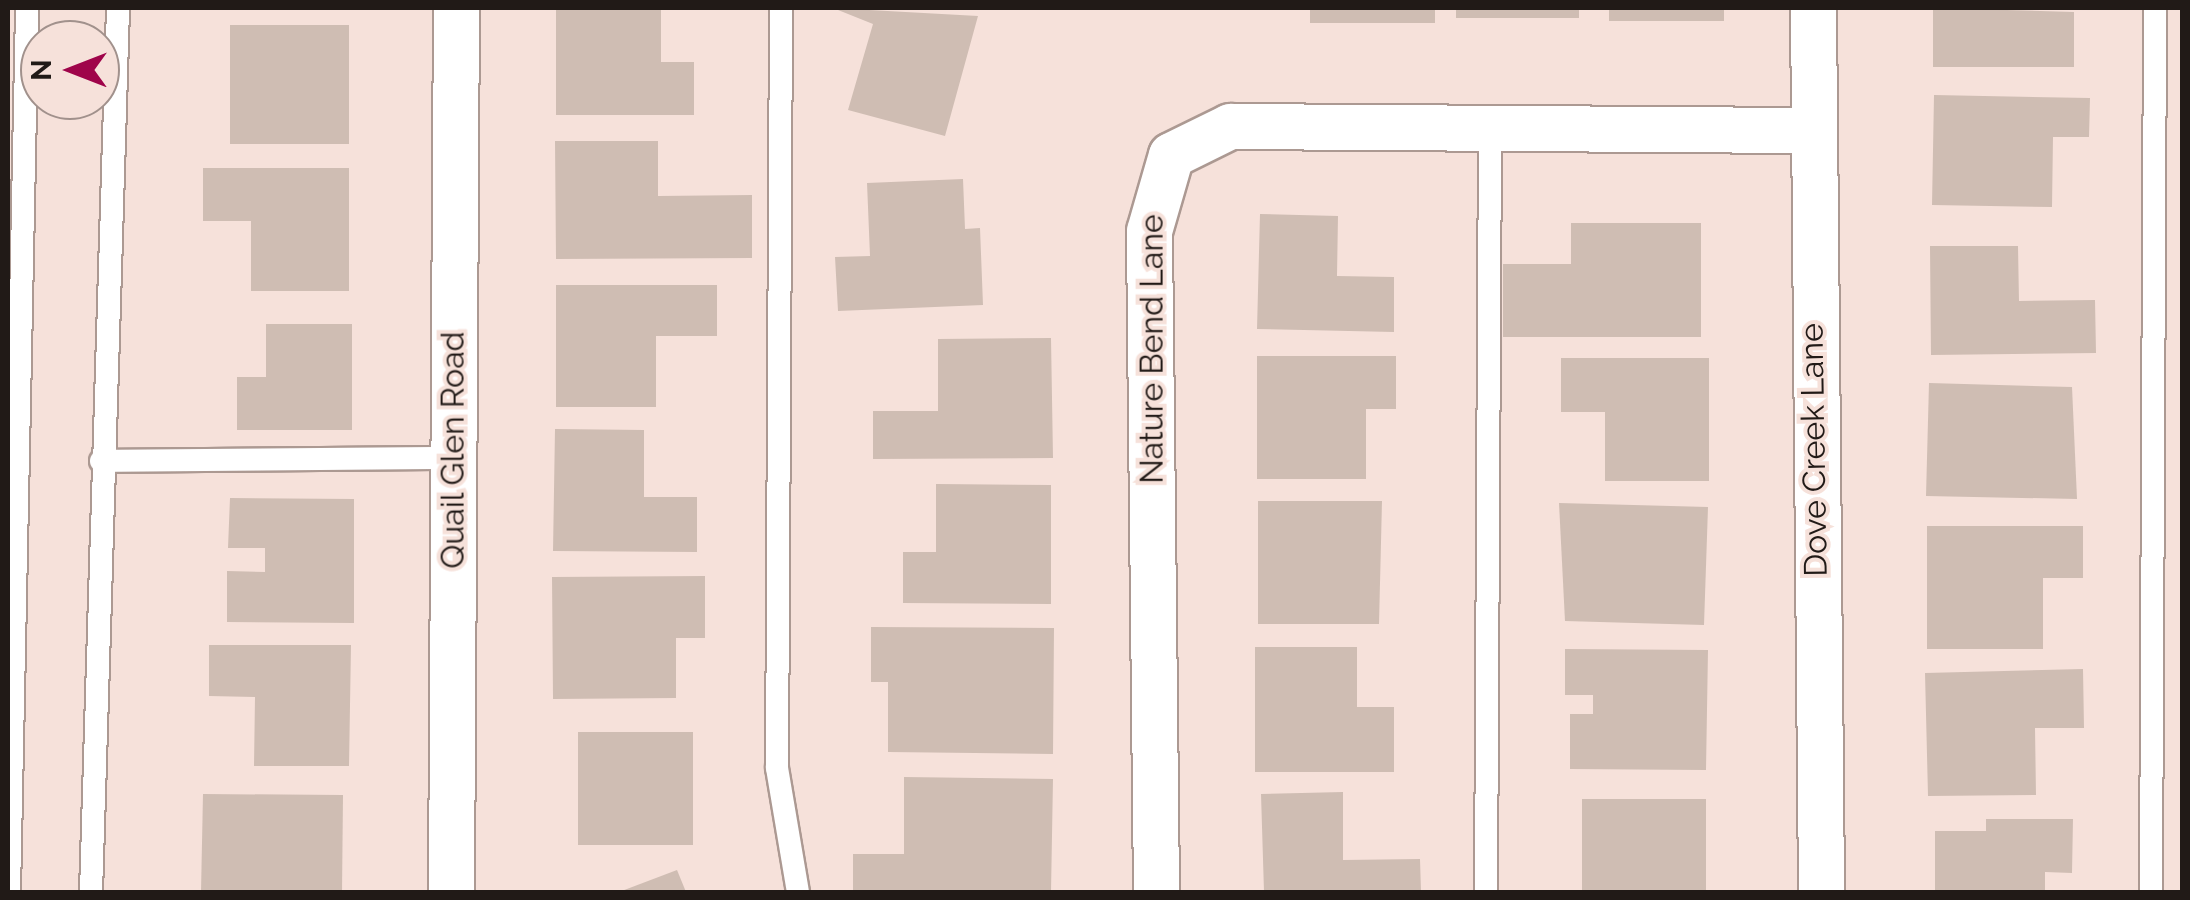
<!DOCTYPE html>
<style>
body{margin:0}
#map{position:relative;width:2190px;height:900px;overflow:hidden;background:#f6e1da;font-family:Raleway,sans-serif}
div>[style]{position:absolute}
.building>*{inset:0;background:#cfbdb3}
.roads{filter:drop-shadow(2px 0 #ac9992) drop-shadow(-2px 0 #ac9992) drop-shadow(0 2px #ac9992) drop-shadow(0 -2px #ac9992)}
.lane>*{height:22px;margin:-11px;padding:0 11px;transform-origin:11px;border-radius:11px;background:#fff}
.street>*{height:45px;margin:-22.5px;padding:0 22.5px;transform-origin:22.5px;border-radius:22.5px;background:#fff}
span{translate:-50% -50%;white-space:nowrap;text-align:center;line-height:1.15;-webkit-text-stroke:8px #f6e1da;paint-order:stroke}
.street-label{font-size:32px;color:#211a17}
.frame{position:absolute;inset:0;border:10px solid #211a17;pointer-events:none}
.north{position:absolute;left:20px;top:20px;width:100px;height:100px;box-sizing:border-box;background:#f6e1da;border:2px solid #a1918c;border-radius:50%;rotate:270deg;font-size:28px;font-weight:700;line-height:40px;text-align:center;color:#211a17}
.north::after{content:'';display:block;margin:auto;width:35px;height:45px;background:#9f044a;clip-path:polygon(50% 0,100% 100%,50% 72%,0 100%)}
</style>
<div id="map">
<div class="building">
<i style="clip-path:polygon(556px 8px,661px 8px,661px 62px,694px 62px,694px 115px,556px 115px)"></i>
<i style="clip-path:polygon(833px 8px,978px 16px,945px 136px,848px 110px,873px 24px)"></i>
<i style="clip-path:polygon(1310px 8px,1435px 8px,1435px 23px,1310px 23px)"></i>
<i style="clip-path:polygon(1456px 8px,1579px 8px,1579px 18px,1456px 18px)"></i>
<i style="clip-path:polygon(1609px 8px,1724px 8px,1724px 21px,1609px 21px)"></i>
<i style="clip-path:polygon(1933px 8px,2074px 12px,2074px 67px,1933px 67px)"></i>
<i style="clip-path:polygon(230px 25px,349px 25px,349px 144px,230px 144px)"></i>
<i style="clip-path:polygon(1934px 95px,2090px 98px,2089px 137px,2053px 137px,2052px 207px,1932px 205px)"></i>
<i style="clip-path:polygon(555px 141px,658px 141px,658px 196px,752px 195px,752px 258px,556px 259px)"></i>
<i style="clip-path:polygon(203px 168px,349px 168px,349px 291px,251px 291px,251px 221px,203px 221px)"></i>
<i style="clip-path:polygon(963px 179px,965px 229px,980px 228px,983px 305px,838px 311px,835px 257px,870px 256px,867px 183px)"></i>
<i style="clip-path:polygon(1260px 214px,1338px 216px,1337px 276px,1394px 277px,1394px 332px,1257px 329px)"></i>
<i style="clip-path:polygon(1571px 223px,1701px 223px,1701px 337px,1503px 337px,1503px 264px,1571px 264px)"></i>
<i style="clip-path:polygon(1930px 246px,2018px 246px,2019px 301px,2095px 300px,2096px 353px,1931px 355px)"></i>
<i style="clip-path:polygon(556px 285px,717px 285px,717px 336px,656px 336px,656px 407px,556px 407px)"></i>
<i style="clip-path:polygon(266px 324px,352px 324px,352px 430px,237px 430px,237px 377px,266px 377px)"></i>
<i style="clip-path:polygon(1051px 338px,1053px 458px,873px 459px,873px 411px,938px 411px,938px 339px)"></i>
<i style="clip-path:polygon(1257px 356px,1396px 356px,1396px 409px,1366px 409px,1366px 479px,1257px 479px)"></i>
<i style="clip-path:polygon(1561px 358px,1709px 358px,1709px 481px,1605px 481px,1605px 412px,1561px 412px)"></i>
<i style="clip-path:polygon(1929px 383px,2072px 387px,2077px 499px,1926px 496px)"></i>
<i style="clip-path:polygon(555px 429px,644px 430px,644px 497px,697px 497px,697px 552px,553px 551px)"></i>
<i style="clip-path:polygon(936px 484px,1051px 485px,1051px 604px,903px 603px,903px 552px,936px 552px)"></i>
<i style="clip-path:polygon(230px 498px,354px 499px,354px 623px,227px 622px,227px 571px,265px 572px,265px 548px,228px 548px)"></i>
<i style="clip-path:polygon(1258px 501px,1382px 501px,1379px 624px,1258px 624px)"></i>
<i style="clip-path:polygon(1559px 503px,1708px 507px,1704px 625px,1565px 621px)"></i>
<i style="clip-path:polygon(1927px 526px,2083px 526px,2083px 578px,2043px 578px,2043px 649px,1927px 649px)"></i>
<i style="clip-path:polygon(705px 576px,705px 638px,676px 638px,676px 698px,553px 699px,552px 577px)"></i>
<i style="clip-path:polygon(871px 627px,1054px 628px,1053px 754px,888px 752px,888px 682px,871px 682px)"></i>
<i style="clip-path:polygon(209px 645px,351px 645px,349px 766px,254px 766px,255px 697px,209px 696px)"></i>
<i style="clip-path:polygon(1255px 647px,1357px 647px,1357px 707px,1394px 707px,1394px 772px,1255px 772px)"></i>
<i style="clip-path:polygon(1565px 649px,1708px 650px,1706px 770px,1570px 769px,1570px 714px,1593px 714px,1593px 695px,1565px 695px)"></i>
<i style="clip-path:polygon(2083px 669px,2084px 728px,2035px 728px,2036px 795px,1928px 796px,1925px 673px)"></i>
<i style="clip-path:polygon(578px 732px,693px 732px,693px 845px,578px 845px)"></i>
<i style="clip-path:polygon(904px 777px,1053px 779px,1051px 892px,853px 892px,853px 854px,904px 854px)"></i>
<i style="clip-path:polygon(1343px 792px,1343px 860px,1420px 859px,1421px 892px,1264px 892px,1261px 794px)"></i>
<i style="clip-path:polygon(203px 794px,343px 795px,342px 892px,201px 892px)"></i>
<i style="clip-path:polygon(1582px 799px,1706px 799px,1706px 892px,1582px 892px)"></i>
<i style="clip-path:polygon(1986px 819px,2073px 819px,2072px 873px,2045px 872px,2045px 892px,1935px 892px,1935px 831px,1986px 831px)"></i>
<i style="clip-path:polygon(677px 870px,686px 892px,619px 892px)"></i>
</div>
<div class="roads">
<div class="lane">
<i style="left:781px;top:8px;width:760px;rotate:90.3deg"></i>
<i style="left:777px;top:768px;width:126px;rotate:80.4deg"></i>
<i style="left:101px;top:461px;width:352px;rotate:-0.5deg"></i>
<i style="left:9px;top:892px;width:884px;rotate:-88.83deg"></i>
<i style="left:91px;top:892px;width:884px;rotate:-88.25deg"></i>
<i style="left:1486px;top:892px;width:768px;rotate:-89.7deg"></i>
<i style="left:2151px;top:892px;width:884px;rotate:-89.74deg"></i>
</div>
<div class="street">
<i style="left:1813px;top:8px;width:884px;rotate:89.48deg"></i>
<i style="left:451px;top:892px;width:884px;rotate:-89.68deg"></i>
<i style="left:1156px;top:892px;width:661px;rotate:-90.61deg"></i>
<i style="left:1149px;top:231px;width:79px;rotate:-73.9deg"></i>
<i style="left:1171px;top:155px;width:66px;rotate:-26.2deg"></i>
<i style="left:1230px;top:126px;width:580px;rotate:0.4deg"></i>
</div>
</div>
<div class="street-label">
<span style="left:1152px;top:349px;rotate:-90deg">Nature Bend Lane</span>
<span style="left:453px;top:450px;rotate:-90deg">Quail Glen Road</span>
<span style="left:1814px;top:450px;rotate:-91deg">Dove Creek Lane</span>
</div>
<div class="frame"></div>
<div class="north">N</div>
</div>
